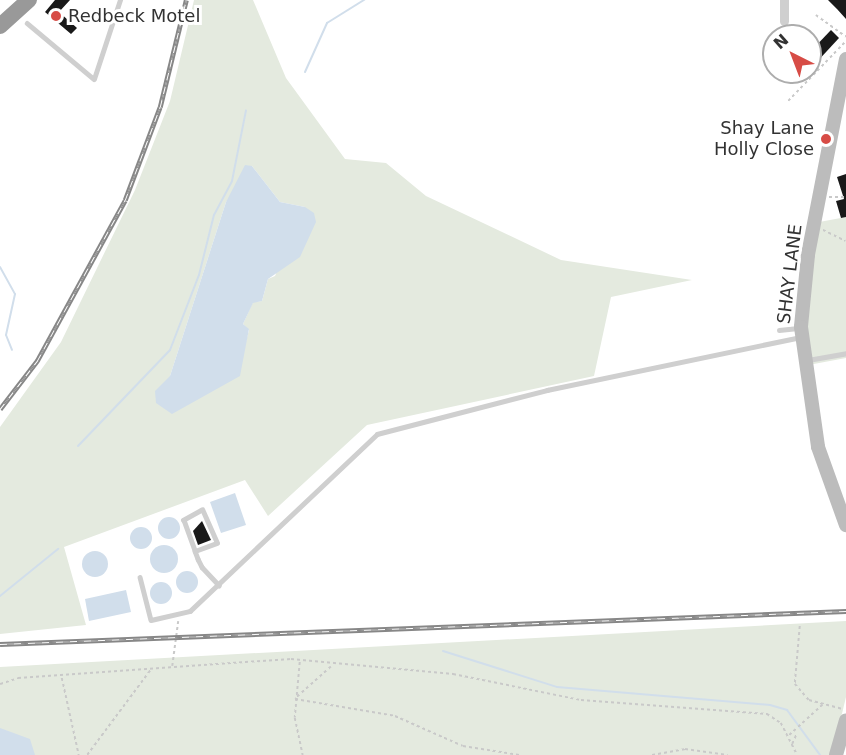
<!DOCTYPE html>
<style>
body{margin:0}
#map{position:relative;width:846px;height:755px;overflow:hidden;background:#fff;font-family:"DejaVu Sans",sans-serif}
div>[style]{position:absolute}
.green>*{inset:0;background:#e4eadf}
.water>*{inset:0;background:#d1deeb}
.round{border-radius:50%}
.stream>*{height:2px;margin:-1px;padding:0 1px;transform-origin:1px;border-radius:1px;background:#d1deeb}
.building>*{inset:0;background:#191919}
.path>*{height:1.5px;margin-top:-0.75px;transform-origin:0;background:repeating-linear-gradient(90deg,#c9c9c9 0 3px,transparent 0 6px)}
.lane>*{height:4.5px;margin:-2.25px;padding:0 2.25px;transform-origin:2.25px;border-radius:2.25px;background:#cfcfcf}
.street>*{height:9px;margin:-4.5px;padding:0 4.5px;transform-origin:4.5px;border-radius:4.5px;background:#cfcfcf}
.secondary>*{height:14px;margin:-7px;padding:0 7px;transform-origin:7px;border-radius:7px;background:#bcbcbc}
.highway>*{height:16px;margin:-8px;padding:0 8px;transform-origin:8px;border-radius:8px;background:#999}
.rail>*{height:4.5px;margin-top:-2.25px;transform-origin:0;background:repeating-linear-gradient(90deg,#fff 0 7px,#878787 0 14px);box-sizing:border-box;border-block:2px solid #878787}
.dots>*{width:16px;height:16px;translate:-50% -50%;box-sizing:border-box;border:3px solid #fff;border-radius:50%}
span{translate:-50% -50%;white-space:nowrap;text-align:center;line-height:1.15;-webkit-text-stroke:6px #fff;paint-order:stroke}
.poi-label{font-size:18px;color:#323232}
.left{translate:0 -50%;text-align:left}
.right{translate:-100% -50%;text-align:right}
.street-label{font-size:18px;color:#323232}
.north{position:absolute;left:762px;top:24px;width:60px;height:60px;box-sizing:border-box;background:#fff;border:2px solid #adadad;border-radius:50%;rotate:318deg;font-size:16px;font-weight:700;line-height:24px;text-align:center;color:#323232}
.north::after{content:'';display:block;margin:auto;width:21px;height:27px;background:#d74c46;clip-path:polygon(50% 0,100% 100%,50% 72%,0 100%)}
</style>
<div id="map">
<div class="green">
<i style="clip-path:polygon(evenodd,194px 0,253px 0,286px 78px,345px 159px,386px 163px,426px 196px,561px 260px,692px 280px,611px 297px,594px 376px,367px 425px,268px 516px,245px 480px,64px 547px,86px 625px,0 634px,0 427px,61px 342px,135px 190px,170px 101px,194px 0,252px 166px,280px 202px,305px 207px,275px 276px,268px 279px,262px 301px,253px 302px,243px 324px,249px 330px,245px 345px,170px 376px,226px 202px,252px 166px)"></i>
<i style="clip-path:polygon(846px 217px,846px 358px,803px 366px,814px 223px)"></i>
<i style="clip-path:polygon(846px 621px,846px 697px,832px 755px,0 755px,0 667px)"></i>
</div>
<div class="water">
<i style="clip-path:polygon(245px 165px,252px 166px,280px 202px,305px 207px,314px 213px,316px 222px,300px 257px,268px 279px,262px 301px,253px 303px,243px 324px,249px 329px,240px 376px,172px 414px,156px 403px,155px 391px,170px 376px,226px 202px)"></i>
<i style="clip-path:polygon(235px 493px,246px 525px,221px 533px,210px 502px)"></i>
<i class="round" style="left:158px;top:517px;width:22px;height:22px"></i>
<i class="round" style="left:130px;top:527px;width:22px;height:22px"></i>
<i class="round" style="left:150px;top:545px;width:28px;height:28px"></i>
<i class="round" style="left:82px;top:551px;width:26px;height:26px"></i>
<i class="round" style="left:176px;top:571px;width:22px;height:22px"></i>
<i class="round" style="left:150px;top:582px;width:22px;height:22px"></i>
<i style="clip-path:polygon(126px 590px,131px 612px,89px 621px,85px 599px)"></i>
<i style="clip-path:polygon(0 728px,30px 739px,35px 755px,0 755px)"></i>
</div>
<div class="stream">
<i style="left:305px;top:72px;width:54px;rotate:-65.8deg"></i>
<i style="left:327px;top:23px;width:44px;rotate:-31.9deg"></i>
<i style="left:0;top:267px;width:31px;rotate:61deg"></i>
<i style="left:15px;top:294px;width:42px;rotate:102.4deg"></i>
<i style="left:6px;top:335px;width:16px;rotate:68deg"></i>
<i style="left:78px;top:446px;width:133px;rotate:-46.2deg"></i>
<i style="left:170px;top:350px;width:80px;rotate:-68.9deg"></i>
<i style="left:199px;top:275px;width:62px;rotate:-76deg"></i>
<i style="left:214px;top:215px;width:38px;rotate:-62deg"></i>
<i style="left:232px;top:181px;width:72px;rotate:-78.8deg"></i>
<i style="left:0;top:596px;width:75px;rotate:-39deg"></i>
<i style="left:443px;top:651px;width:120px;rotate:17.5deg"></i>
<i style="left:557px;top:687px;width:214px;rotate:4.8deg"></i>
<i style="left:770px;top:705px;width:18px;rotate:16deg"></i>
<i style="left:787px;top:710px;width:56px;rotate:53.7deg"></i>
</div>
<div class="building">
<i style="clip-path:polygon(55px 0,70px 0,59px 12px,77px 28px,71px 34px,45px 12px)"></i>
<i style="clip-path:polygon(828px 0,846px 0,846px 19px,837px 9px)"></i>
<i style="clip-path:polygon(831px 30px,839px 38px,814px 65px,810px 52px)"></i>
<i style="clip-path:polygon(846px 174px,846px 217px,841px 218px,836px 201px,844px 199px,837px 177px)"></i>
<i style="clip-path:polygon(202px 521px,211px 540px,198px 545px,193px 531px)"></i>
</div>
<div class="path">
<i style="left:816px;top:15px;width:37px;rotate:36deg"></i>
<i style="left:788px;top:101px;width:83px;rotate:-46deg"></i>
<i style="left:829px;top:197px;width:17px"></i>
<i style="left:823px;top:230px;width:25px;rotate:26deg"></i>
<i style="left:800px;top:626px;width:58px;rotate:94.9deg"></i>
<i style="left:795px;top:684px;width:21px;rotate:49deg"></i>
<i style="left:809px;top:700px;width:34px;rotate:15deg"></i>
<i style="left:300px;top:662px;width:56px;rotate:95.1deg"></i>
<i style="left:295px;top:718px;width:38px;rotate:78deg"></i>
<i style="left:172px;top:666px;width:45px;rotate:-82.4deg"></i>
<i style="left:331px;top:667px;width:48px;rotate:138.4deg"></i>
<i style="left:295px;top:699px;width:101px;rotate:9.6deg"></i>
<i style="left:395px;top:716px;width:74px;rotate:23.8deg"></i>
<i style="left:463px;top:746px;width:57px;rotate:9.1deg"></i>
<i style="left:62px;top:678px;width:79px;rotate:77.6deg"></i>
<i style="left:0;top:684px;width:19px;rotate:-18deg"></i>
<i style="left:18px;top:678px;width:274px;rotate:-4deg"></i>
<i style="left:291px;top:659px;width:163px;rotate:5.3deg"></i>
<i style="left:453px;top:674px;width:131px;rotate:11.5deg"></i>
<i style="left:581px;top:700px;width:187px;rotate:4.3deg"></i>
<i style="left:767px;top:714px;width:17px;rotate:33deg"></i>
<i style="left:781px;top:723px;width:36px;rotate:63deg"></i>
<i style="left:789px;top:735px;width:46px;rotate:-42.4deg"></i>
<i style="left:792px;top:744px;width:10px;rotate:-66deg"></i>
<i style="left:87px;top:755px;width:107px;rotate:-53.3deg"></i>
<i style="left:652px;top:755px;width:34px;rotate:-10deg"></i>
<i style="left:685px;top:749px;width:43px;rotate:7.9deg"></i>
</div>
<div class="lane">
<i style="left:27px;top:23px;width:87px;rotate:39.9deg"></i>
<i style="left:94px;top:79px;width:83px;rotate:-71.8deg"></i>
<i style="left:779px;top:330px;width:19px;rotate:-6deg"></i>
<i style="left:808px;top:360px;width:39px;rotate:-10deg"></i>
<i style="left:195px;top:551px;width:23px;rotate:-20deg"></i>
<i style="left:217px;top:543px;width:36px;rotate:-114deg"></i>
<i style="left:202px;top:510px;width:21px;rotate:151deg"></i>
<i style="left:184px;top:520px;width:33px;rotate:70deg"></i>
<i style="left:195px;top:551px;width:9px;rotate:69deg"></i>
<i style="left:198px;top:559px;width:9px;rotate:63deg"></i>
<i style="left:202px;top:567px;width:25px;rotate:47deg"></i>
<i style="left:140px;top:577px;width:44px;rotate:75.7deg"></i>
<i style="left:151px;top:620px;width:40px;rotate:-13deg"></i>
<i style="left:190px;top:611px;width:257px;rotate:-43.4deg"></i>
<i style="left:377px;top:434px;width:176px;rotate:-14.5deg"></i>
<i style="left:547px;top:390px;width:259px;rotate:-11.8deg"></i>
</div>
<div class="street">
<i style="left:784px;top:0;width:21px;rotate:90deg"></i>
</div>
<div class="secondary">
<i style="left:846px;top:59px;width:200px;rotate:101deg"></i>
<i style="left:808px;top:255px;width:72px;rotate:95.6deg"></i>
<i style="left:801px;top:327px;width:121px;rotate:81.9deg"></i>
<i style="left:818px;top:447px;width:83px;rotate:70.3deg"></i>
<i style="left:836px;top:755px;width:36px;rotate:-74deg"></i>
</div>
<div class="highway">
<i style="left:0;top:26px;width:39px;rotate:-42deg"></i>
</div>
<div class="rail">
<i style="left:0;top:409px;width:61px;rotate:-52.4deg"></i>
<i style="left:37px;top:361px;width:183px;rotate:-61.3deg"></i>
<i style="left:125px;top:200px;width:99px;rotate:-69.4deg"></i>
<i style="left:160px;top:107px;width:110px;rotate:-76.3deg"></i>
<i style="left:0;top:644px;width:847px;rotate:-2.23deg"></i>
</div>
<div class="dots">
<i style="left:56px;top:16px;background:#d74c46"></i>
<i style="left:826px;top:139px;background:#d74c46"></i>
</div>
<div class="poi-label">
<span class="left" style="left:68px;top:16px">Redbeck Motel</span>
<span class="right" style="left:814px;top:139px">Shay Lane<br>Holly Close</span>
</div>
<div class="street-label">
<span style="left:790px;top:274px;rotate:-83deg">SHAY LANE</span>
</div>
<div class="north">N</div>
</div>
